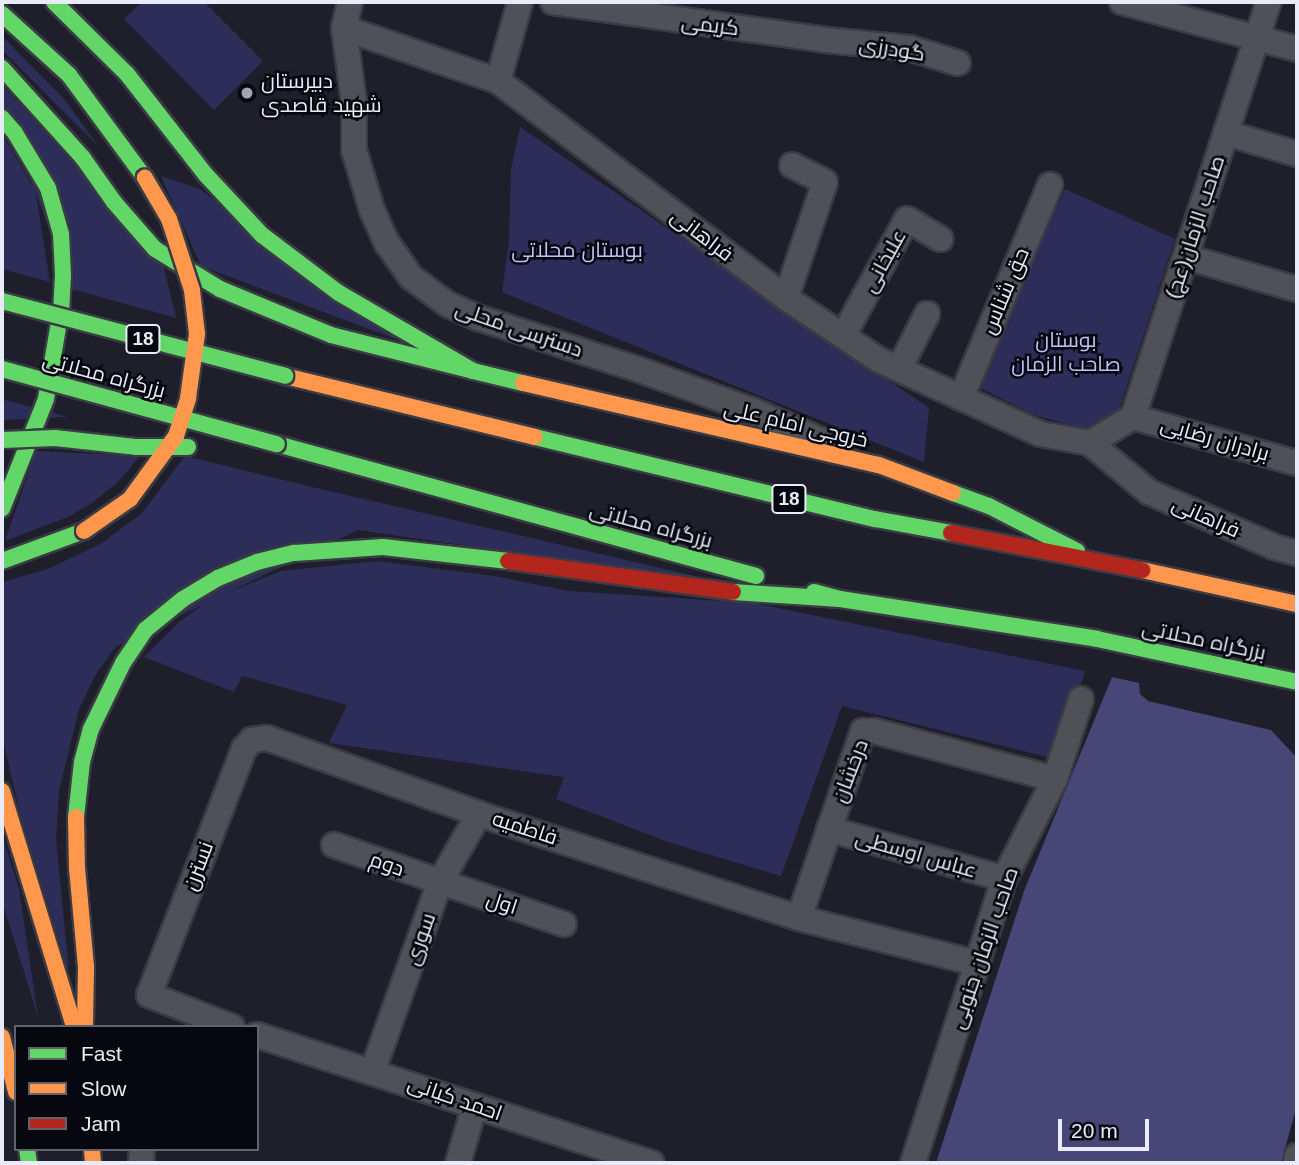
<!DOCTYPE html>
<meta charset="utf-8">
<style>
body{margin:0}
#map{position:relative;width:1299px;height:1165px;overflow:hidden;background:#1e1f2a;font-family:Arial,Cairo,sans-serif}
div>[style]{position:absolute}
.green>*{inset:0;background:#2d2d5a}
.forest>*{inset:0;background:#464777}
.roads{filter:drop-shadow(2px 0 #3a3b44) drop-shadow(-2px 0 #3a3b44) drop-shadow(0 2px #3a3b44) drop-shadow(0 -2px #3a3b44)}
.street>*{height:24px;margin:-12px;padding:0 12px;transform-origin:12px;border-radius:12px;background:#4f5058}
.fast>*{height:16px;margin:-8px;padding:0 8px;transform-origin:8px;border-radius:8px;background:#63d668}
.slow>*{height:16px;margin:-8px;padding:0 8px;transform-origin:8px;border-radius:8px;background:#ff974d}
.jam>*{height:16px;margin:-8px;padding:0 8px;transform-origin:8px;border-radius:8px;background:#b3261e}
.bridges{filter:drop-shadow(2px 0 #3a3b44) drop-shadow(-2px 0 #3a3b44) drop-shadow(0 2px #3a3b44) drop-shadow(0 -2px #3a3b44)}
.fast-bridge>*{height:16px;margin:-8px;padding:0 8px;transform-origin:8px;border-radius:8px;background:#63d668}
.slow-bridge>*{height:16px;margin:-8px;padding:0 8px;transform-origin:8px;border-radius:8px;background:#ff974d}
.dots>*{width:19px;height:19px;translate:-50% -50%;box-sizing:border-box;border:4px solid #06070f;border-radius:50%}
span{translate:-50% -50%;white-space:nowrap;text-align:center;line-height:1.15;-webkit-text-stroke:5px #06070f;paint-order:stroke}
.shield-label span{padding:2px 5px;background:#06070f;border:2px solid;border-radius:5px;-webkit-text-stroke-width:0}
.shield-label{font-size:19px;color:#e9ebf8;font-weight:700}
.street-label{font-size:21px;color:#e9ebf8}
.poi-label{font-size:21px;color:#e9ebf8}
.left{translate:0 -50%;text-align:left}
.park-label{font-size:21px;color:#bec2f4}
.frame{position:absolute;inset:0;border:4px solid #e9ebf8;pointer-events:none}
.legend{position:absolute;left:14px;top:1025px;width:245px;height:126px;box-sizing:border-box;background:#06070f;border:2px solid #61626c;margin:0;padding:9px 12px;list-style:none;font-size:21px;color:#e9ebf8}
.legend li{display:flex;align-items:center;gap:14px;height:35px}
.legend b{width:35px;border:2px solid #61626c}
.scale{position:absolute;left:1058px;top:1119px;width:91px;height:32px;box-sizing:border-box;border:4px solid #e9ebf8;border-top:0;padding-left:9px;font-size:21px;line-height:24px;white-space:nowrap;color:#e9ebf8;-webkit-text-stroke:5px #06070f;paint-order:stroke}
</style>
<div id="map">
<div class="green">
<i style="clip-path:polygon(142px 2px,204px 2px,263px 61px,214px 110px,124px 19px)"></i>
<i style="clip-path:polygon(2px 36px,66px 101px,98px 146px,2px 50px)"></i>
<i style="clip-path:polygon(2px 85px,162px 260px,176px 318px,72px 289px,2px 104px)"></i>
<i style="clip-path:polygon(520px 127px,929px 408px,924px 462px,502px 292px,509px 241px,511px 169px)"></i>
<i style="clip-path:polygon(2px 134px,35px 189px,50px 282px,2px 269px)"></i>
<i style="clip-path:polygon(161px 176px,200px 189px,398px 340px,201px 266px)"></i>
<i style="clip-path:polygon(1065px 189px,1175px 239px,1119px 410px,1086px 429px,1034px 415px,976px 386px)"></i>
<i style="clip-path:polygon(2px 399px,68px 417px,2px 420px)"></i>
<i style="clip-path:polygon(36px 451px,140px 456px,118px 482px,92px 503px,68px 517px,5px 541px)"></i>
<i style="clip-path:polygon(185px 456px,308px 486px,729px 584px,358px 530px,115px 647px,95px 676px,79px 709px,59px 791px,56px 838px,69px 973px,21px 817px,2px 736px,2px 582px,48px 569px,102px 543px,142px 513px)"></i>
<i style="clip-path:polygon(377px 561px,495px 576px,569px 591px,753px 603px,1085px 671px,1056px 759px,842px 706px,781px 876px,668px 842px,556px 799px,564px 777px,329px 743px,347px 705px,242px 676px,234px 692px,144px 657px,178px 623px,209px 600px,281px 571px)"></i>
<i style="clip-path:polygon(2px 834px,19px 889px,38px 1017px,2px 901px)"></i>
</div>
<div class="forest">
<i style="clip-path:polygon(1112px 677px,1139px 683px,1140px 694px,1148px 701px,1271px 730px,1297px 758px,1297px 1105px,1281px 1163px,936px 1163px,1024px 891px)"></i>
</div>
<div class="roads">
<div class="street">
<i style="left:350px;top:2px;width:27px;rotate:103deg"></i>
<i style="left:344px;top:28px;width:76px;rotate:82.4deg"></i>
<i style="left:354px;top:103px;width:47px;rotate:90deg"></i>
<i style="left:354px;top:150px;width:63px;rotate:73.3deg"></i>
<i style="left:372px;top:210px;width:36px;rotate:66deg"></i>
<i style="left:387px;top:243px;width:42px;rotate:54.8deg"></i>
<i style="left:411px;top:277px;width:45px;rotate:36.9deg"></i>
<i style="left:447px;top:304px;width:35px;rotate:24deg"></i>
<i style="left:479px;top:318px;width:169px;rotate:17.9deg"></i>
<i style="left:640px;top:370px;width:121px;rotate:19.8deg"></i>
<i style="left:754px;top:411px;width:70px;rotate:23.6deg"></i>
<i style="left:553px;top:2px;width:276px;rotate:7.9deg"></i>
<i style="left:826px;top:40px;width:83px;rotate:5.5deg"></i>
<i style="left:909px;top:48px;width:51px;rotate:17deg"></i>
<i style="left:1122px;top:2px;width:181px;rotate:15deg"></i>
<i style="left:344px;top:28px;width:163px;rotate:19deg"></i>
<i style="left:498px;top:81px;width:361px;rotate:37deg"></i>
<i style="left:786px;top:298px;width:112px;rotate:33.7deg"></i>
<i style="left:879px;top:360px;width:178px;rotate:24.6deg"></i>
<i style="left:1041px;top:434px;width:50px;rotate:10.4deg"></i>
<i style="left:1090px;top:443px;width:50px;rotate:-31.2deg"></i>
<i style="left:498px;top:81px;width:82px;rotate:-74.4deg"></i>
<i style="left:1226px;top:133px;width:74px;rotate:16.5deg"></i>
<i style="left:1186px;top:257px;width:116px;rotate:16.1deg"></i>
<i style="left:786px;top:298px;width:122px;rotate:-71.4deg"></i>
<i style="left:825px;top:182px;width:37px;rotate:-153deg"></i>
<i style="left:843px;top:336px;width:133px;rotate:-61.3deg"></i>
<i style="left:907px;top:219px;width:39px;rotate:31deg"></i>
<i style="left:899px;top:369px;width:62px;rotate:-63deg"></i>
<i style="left:961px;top:398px;width:231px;rotate:-67.3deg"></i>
<i style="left:1133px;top:417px;width:437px;rotate:-71.9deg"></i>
<i style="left:1133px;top:417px;width:170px;rotate:15.7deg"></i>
<i style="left:1090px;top:443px;width:77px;rotate:39.7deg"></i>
<i style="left:1149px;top:492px;width:137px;rotate:23.7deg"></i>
<i style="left:1274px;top:547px;width:24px;rotate:15deg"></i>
<i style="left:829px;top:829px;width:182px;rotate:15.9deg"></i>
<i style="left:334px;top:845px;width:243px;rotate:19deg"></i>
<i style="left:799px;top:918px;width:198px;rotate:-71.1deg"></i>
<i style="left:863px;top:731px;width:11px"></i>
<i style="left:874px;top:731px;width:187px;rotate:14.9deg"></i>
<i style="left:232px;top:1027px;width:89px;rotate:-158.9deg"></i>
<i style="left:149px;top:995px;width:264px;rotate:-68.9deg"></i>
<i style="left:244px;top:749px;width:12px;rotate:-48deg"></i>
<i style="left:252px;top:740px;width:15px;rotate:-8deg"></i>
<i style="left:267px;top:738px;width:225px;rotate:19.7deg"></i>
<i style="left:479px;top:814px;width:336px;rotate:18deg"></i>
<i style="left:799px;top:918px;width:183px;rotate:14.3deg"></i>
<i style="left:257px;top:1035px;width:415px;rotate:18deg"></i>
<i style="left:373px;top:1070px;width:200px;rotate:-70.4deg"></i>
<i style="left:440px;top:882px;width:78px;rotate:-60.2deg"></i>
<i style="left:141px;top:1163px;width:14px;rotate:-86deg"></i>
<i style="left:458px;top:1163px;width:60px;rotate:-73.7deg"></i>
<i style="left:913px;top:1163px;width:298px;rotate:-72.2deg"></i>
<i style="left:1004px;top:879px;width:112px;rotate:-63deg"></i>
<i style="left:1055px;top:779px;width:84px;rotate:-72deg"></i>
<i style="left:1296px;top:1163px;width:7px;rotate:-82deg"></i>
</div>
<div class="fast">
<i style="left:54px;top:2px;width:103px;rotate:44.6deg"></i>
<i style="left:127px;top:74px;width:128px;rotate:52deg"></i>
<i style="left:206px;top:175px;width:82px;rotate:47deg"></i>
<i style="left:262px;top:235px;width:96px;rotate:37deg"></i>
<i style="left:339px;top:293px;width:155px;rotate:30.2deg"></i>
<i style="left:473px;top:371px;width:51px;rotate:13.5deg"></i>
<i style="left:2px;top:14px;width:91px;rotate:42.3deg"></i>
<i style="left:69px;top:75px;width:128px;rotate:53.6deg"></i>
<i style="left:2px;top:68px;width:121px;rotate:48deg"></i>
<i style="left:83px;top:158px;width:54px;rotate:54.8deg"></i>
<i style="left:114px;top:202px;width:62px;rotate:48.9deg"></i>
<i style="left:155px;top:249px;width:76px;rotate:31.6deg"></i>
<i style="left:220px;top:289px;width:120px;rotate:22.5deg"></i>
<i style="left:331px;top:335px;width:146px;rotate:14.2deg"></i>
<i style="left:2px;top:118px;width:20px;rotate:49deg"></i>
<i style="left:15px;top:133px;width:64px;rotate:59deg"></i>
<i style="left:48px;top:188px;width:48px;rotate:74.2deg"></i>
<i style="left:61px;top:234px;width:41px;rotate:87.2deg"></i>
<i style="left:63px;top:275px;width:35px;rotate:93deg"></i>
<i style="left:61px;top:310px;width:90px;rotate:99.6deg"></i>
<i style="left:46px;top:399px;width:118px;rotate:111.8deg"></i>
<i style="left:535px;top:437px;width:350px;rotate:13.6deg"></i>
<i style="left:875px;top:519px;width:77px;rotate:10.4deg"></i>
<i style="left:277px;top:444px;width:497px;rotate:15.4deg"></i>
<i style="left:953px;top:493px;width:38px;rotate:20deg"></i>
<i style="left:989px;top:506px;width:99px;rotate:27.1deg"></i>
<i style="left:2px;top:561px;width:87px;rotate:-20.1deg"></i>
<i style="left:733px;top:592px;width:107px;rotate:3.7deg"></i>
<i style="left:814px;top:592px;width:27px;rotate:15deg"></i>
<i style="left:840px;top:599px;width:260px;rotate:8.8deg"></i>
<i style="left:1097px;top:639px;width:205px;rotate:12.1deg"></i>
<i style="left:76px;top:817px;width:55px;rotate:-83.8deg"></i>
<i style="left:82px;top:762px;width:34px;rotate:-75deg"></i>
<i style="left:91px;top:729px;width:73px;rotate:-64.1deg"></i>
<i style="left:123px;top:663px;width:40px;rotate:-56deg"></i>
<i style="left:145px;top:630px;width:49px;rotate:-39.2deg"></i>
<i style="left:183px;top:599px;width:41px;rotate:-31deg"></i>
<i style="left:218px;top:578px;width:42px;rotate:-22.3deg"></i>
<i style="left:257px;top:562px;width:38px;rotate:-14deg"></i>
<i style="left:294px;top:553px;width:89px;rotate:-3.9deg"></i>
<i style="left:383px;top:547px;width:126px;rotate:6.4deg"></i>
<i style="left:27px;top:1149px;width:14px;rotate:82deg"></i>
</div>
<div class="slow">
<i style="left:285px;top:376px;width:257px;rotate:13.7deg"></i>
<i style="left:523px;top:383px;width:365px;rotate:13deg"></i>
<i style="left:879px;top:465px;width:79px;rotate:20.7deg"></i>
<i style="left:1142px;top:570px;width:159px;rotate:12.4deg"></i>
<i style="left:2px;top:791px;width:247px;rotate:73deg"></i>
<i style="left:76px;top:817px;width:51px;rotate:88.9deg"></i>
<i style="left:77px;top:868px;width:99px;rotate:84.8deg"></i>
<i style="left:86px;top:967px;width:60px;rotate:91deg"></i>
<i style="left:2px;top:1037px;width:57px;rotate:75.7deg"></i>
<i style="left:92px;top:1149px;width:14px;rotate:86deg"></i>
</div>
<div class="jam">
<i style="left:951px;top:533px;width:195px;rotate:11deg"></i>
<i style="left:508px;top:561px;width:227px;rotate:7.8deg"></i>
</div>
</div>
<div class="bridges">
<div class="fast-bridge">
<i style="left:2px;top:301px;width:293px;rotate:14.8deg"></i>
<i style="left:2px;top:369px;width:285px;rotate:15.3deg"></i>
<i style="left:2px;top:440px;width:53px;rotate:-2.2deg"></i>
<i style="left:55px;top:438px;width:81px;rotate:6.3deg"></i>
<i style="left:136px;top:447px;width:52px"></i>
</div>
<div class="slow-bridge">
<i style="left:84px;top:531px;width:56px;rotate:-34.8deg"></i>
<i style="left:130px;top:499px;width:78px;rotate:-53.9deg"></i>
<i style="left:176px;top:436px;width:40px;rotate:-72deg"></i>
<i style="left:188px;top:398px;width:65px;rotate:-82deg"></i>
<i style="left:197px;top:334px;width:44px;rotate:-96.5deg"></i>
<i style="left:192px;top:290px;width:75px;rotate:-107.9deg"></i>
<i style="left:169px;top:219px;width:48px;rotate:-120.3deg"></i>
</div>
</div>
<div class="dots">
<i style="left:247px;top:93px;background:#a2a4b0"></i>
</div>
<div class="shield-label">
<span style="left:143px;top:339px">18</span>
<span style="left:789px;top:499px">18</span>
</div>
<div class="street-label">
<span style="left:710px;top:25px;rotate:7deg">کریمی</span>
<span style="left:892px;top:49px;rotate:9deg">گودرزی</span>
<span style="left:1195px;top:227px;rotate:-72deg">صاحب الزمان(عج)</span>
<span style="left:702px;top:235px;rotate:37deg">فراهانی</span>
<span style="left:884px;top:261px;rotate:-61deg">علیخانی</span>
<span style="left:1005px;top:291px;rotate:-67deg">حق شناس</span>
<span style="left:519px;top:329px;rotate:19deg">دسترسی محلی</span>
<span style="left:104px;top:375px;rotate:15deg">بزرگراه محلاتی</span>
<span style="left:796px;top:424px;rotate:13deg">خروجی امام علی</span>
<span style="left:1215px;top:439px;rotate:16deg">برادران رضایی</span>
<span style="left:1206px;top:517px;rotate:24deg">فراهانی</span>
<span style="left:651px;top:525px;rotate:15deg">بزرگراه محلاتی</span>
<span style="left:1204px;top:640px;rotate:12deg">بزرگراه محلاتی</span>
<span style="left:850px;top:771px;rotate:-69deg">درخشان</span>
<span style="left:525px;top:828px;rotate:18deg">فاطمیه</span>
<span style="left:916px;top:854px;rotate:16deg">عباس اوسطی</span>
<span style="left:387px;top:864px;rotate:19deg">دوم</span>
<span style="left:198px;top:866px;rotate:-69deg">نسترن</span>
<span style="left:502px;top:903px;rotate:18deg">اول</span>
<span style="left:420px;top:939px;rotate:-70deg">سوری</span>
<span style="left:984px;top:948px;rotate:-71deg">صاحب الزمان جنوبی</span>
<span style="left:455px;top:1098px;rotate:19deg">احمد کیانی</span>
</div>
<div class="poi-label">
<span class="left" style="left:261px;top:93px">دبیرستان<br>شهید قاصدی</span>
</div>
<div class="park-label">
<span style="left:577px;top:250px">بوستان محلاتی</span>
<span style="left:1066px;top:352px">بوستان<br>صاحب الزمان</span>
</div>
<div class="frame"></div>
<ul class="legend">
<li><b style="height:9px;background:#63d668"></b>Fast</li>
<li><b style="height:9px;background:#ff974d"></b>Slow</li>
<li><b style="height:9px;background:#b3261e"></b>Jam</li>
</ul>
<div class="scale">20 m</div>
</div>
